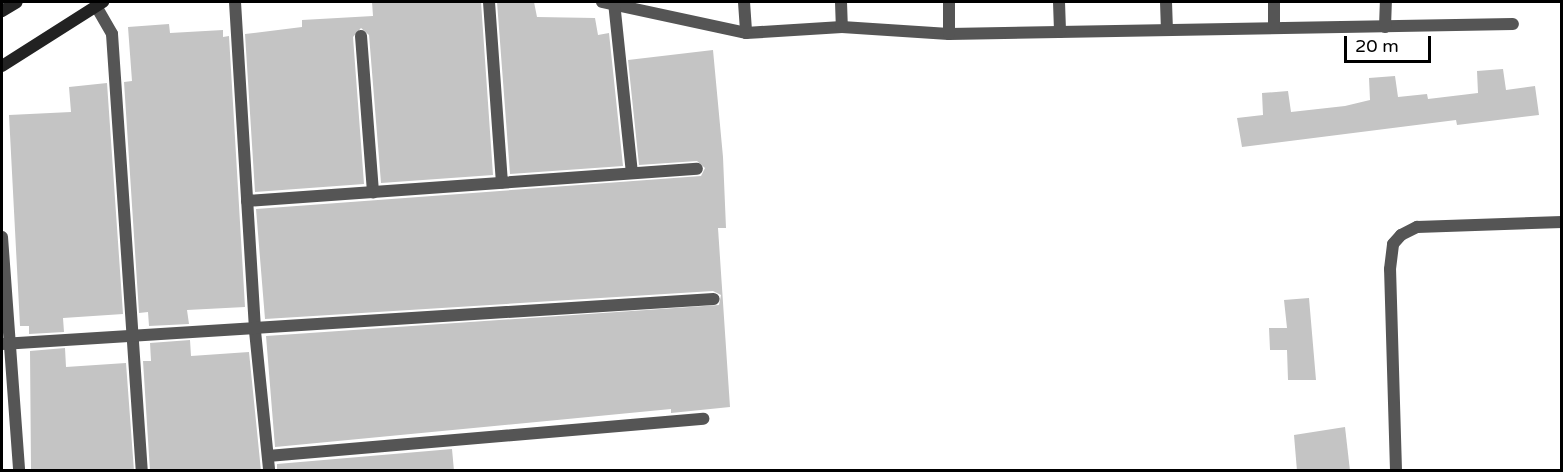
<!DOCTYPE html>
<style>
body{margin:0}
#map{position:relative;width:1563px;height:472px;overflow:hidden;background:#fff;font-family:"Varela Round",sans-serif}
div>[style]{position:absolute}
.building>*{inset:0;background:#c4c4c4}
.lane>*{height:12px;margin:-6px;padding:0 6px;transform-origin:6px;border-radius:6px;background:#555}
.street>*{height:12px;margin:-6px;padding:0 6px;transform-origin:6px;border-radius:6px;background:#555}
.secondary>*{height:12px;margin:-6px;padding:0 6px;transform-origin:6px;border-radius:6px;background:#222}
span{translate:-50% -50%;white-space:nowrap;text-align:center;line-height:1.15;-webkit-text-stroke:4.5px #fff;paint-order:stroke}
.frame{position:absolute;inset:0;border:3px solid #000;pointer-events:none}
.scale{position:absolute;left:1344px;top:36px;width:87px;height:27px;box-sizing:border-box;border:3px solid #000;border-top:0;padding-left:8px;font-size:18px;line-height:21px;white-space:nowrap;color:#000;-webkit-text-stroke:4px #fff;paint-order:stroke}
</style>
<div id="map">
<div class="building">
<i style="clip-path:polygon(372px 2px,481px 2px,493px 175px,381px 183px,369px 35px,361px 28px,353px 37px,364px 184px,255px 192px,245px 34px,302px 27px,302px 20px,373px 16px)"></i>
<i style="clip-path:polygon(497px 2px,534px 2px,537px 17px,595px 18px,598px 35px,609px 33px,623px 166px,510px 174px)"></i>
<i style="clip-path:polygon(169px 24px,170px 33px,223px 30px,223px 37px,229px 36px,245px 307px,187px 310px,189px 324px,149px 326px,148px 312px,139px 313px,124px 82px,132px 81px,128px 27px)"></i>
<i style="clip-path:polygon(713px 50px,723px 157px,726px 228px,718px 228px,730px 407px,671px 413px,671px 409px,275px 447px,266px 336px,719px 305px,721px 295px,713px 291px,265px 319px,256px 209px,701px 176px,705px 168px,697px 161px,639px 165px,628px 60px)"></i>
<i style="clip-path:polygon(1503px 69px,1506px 90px,1535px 86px,1539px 115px,1457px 125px,1456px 120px,1242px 147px,1237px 118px,1263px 115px,1262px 93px,1288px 91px,1291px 112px,1345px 106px,1370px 100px,1369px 78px,1395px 76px,1398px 97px,1427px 94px,1428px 99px,1478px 93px,1477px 71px)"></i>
<i style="clip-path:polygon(107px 83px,123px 314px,63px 318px,64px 332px,29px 334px,29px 326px,20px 326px,9px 115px,71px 112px,69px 87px)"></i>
<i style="clip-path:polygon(1309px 298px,1316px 380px,1288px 380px,1287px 350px,1270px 350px,1269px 328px,1287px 328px,1284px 300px)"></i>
<i style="clip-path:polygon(190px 340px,191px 356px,249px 352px,261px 471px,150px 471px,143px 361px,151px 361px,150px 343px)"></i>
<i style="clip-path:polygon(65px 348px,66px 367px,126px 363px,134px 471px,31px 471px,30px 351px)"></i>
<i style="clip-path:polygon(1345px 427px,1350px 471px,1297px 471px,1294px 435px)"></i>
<i style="clip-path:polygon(452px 449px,454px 471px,277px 471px,277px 464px)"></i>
</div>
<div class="lane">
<i style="left:1396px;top:470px;width:201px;rotate:-91.7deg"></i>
<i style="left:1390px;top:269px;width:25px;rotate:-83deg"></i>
<i style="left:1393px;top:244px;width:12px;rotate:-48deg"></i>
<i style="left:1401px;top:235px;width:18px;rotate:-27deg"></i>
<i style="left:1417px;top:227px;width:145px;rotate:-2deg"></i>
</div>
<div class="street">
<i style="left:235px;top:2px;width:330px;rotate:86.5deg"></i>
<i style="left:255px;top:331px;width:140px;rotate:84.2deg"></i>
<i style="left:489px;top:2px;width:181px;rotate:85.9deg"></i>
<i style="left:602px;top:2px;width:147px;rotate:12.1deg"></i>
<i style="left:746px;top:33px;width:96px;rotate:-3.6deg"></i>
<i style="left:842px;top:27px;width:107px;rotate:3.7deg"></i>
<i style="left:949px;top:34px;width:564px;rotate:-1.02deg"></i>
<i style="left:614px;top:2px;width:172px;rotate:84deg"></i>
<i style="left:744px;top:2px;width:31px;rotate:86deg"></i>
<i style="left:841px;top:2px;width:25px;rotate:88deg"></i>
<i style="left:949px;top:2px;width:32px;rotate:90deg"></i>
<i style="left:1059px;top:2px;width:30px;rotate:88deg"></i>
<i style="left:1166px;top:2px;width:28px;rotate:88deg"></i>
<i style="left:1274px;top:2px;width:25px;rotate:90deg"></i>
<i style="left:96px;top:6px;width:32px;rotate:60deg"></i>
<i style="left:112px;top:34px;width:437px;rotate:86.1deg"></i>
<i style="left:1385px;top:27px;width:25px;rotate:-88deg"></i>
<i style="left:361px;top:36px;width:157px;rotate:85.6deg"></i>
<i style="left:247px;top:201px;width:451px;rotate:-4.1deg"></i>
<i style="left:2px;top:237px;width:234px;rotate:85.8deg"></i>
<i style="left:2px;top:344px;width:713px;rotate:-3.62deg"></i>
<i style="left:268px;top:456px;width:437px;rotate:-4.9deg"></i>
</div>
<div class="secondary">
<i style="left:2px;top:11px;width:17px;rotate:-31deg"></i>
<i style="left:2px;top:66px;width:120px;rotate:-32.4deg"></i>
</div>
<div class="frame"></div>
<div class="scale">20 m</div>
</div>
